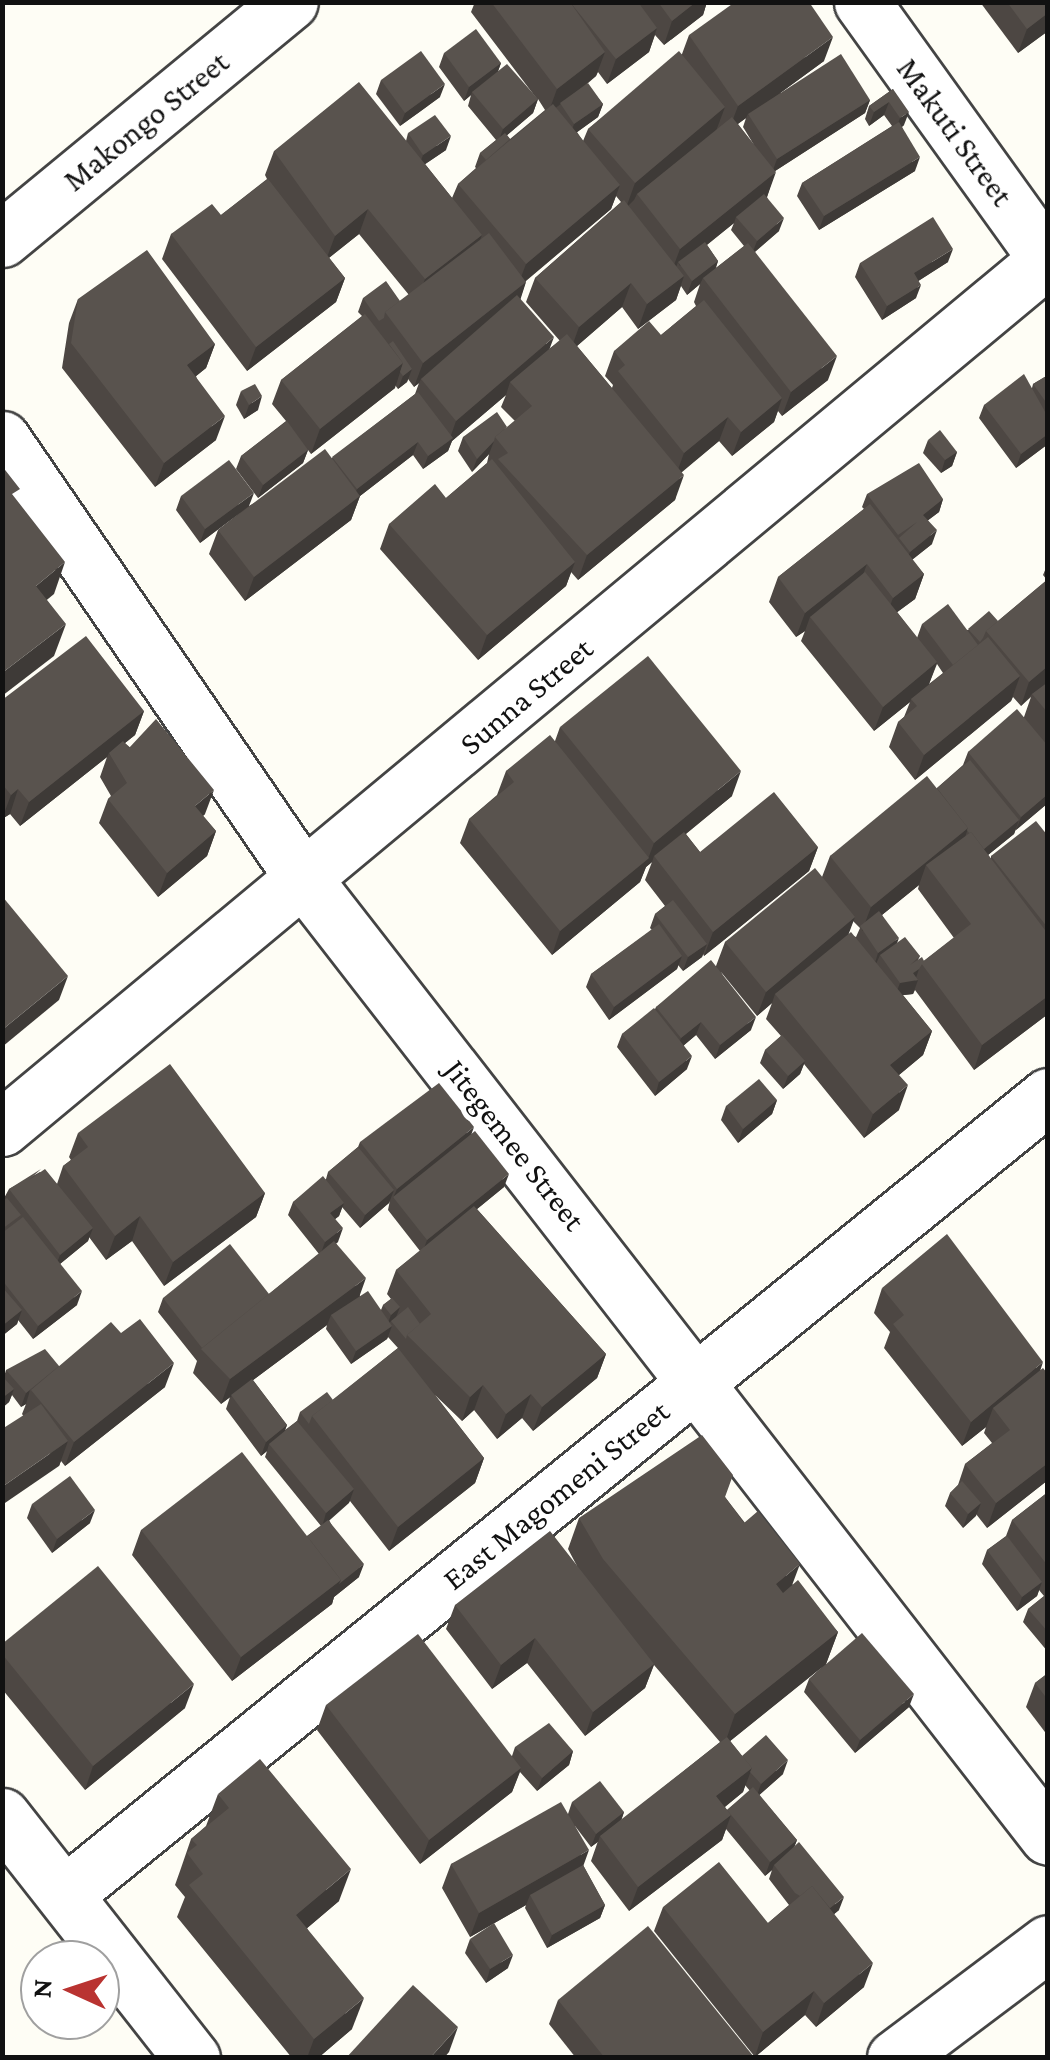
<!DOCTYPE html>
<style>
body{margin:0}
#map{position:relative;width:1050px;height:2060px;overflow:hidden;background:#fefdf5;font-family:"Crimson Pro",serif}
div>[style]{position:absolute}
.roads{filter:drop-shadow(2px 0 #444) drop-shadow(-2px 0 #444) drop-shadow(0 2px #444) drop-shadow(0 -2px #444)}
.street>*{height:55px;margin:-27.5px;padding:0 27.5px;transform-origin:27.5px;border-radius:27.5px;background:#fff}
.wall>*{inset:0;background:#4d4743}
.shaded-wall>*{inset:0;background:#3e3a37}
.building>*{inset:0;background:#59534e}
span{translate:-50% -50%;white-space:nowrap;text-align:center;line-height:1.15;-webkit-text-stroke:10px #fff;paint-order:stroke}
.street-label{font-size:32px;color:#111}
.frame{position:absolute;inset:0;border:5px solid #111;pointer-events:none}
.north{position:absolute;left:20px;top:1940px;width:100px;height:100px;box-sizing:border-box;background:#fff;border:2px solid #a0a0a0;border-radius:50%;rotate:273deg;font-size:28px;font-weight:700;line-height:40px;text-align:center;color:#111}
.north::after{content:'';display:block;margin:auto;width:35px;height:45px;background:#b93331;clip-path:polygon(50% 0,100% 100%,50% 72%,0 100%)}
</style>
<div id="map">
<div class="roads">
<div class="street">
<i style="left:862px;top:2px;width:319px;rotate:54.3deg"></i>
<i style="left:2px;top:239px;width:373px;rotate:-39.5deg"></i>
<i style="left:2px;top:439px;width:537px;rotate:55.54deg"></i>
<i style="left:306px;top:882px;width:1209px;rotate:52.15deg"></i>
<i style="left:2px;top:1128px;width:1358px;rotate:-39.74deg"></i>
<i style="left:2px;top:1816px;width:308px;rotate:51.9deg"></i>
<i style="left:65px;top:1894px;width:1266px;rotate:-39.07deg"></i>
<i style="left:895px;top:2058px;width:191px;rotate:-36.9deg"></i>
</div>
</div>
<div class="wall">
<i style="clip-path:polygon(evenodd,475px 2px,707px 2px,703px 15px,664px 45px,655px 35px,649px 52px,607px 84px,598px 72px,596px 76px,587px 84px,603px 104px,598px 117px,577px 132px,583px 141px,588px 129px,682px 54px,689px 35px,824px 61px,780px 93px,870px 100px,865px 113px,775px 171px,767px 197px,779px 231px,755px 252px,828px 380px,782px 416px,778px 411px,774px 422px,732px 456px,719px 441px,681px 472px,675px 500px,578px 580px,571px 572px,566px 586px,478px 660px,380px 549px,389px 524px,446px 498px,487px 463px,489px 454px,472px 472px,458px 451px,463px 437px,507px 428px,515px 421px,501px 407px,506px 395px,452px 441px,448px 451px,423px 469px,413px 455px,360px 496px,351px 520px,245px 601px,209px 554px,218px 530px,241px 512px,200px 543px,176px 510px,181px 496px,249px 506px,332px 458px,415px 394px,419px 383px,414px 387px,408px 379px,407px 382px,398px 389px,395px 385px,395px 388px,311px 454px,308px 450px,303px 463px,258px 498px,236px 469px,241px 456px,286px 421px,272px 404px,281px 380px,362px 316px,358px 312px,363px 298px,400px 301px,409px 295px,359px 234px,329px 258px,345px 278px,336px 302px,247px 371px,162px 259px,171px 234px,221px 215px,267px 179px,265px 175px,274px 151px,406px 141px,408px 133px,446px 150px,425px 164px,452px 198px,458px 184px,476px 168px,475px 167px,480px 153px,496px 140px,468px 106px,471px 95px,464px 101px,439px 67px,444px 53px,501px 63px,498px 71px,537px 99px,471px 12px,475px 2px,538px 99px,545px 110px,510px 139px,507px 135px,533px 113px,538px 99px,475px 2px,746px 118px,743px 127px,754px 145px,738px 124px,746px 118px,475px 2px,616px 196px,621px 202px,535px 278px,526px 302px,560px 341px,549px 349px,520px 299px,526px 281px,611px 209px,616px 196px,475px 2px,734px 223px,731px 230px,744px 246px,716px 268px,718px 261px,707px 245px,734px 223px,475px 2px,700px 284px,694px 302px,696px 306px,661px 335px,614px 351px,605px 376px,613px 385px,612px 388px,577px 346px,622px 307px,638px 329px,676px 300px,681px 286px,687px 295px,700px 284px)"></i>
<i style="clip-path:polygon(980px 2px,1048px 2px,1048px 31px,1018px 53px)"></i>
<i style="clip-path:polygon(381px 80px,440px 97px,400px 126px,376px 94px)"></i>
<i style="clip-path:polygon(893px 89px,904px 125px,902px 127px,915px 171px,819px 230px,797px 196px,802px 183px,892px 126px,884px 115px,869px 126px,865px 119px,869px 106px)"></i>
<i style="clip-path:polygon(948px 262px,918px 281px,916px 298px,882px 320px,855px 277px,860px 263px)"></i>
<i style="clip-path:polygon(78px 299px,215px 344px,206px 368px,196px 376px,216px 440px,155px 487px,62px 368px,69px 323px)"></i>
<i style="clip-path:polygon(1048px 375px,1048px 444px,1016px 468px,979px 418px,984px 405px,1032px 388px,1033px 384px)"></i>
<i style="clip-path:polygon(241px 391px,258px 410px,244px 419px,236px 405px)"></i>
<i style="clip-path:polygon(928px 440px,957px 452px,952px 466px,941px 473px,923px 453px)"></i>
<i style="clip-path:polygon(evenodd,867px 494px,943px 499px,939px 512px,928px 520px,932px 544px,912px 560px,924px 574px,915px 599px,897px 612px,917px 638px,922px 624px,968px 630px,998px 621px,1047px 580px,1043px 575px,1048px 563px,1048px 803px,1016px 830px,1016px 829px,1014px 834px,988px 855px,991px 859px,991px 856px,1048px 836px,1048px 1014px,974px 1070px,915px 990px,913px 994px,903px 995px,932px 1031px,923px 1055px,899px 1075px,899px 1110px,864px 1138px,804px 1064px,800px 1074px,783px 1089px,760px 1063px,765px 1050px,781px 1036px,766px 1019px,772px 1003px,757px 1016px,721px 972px,751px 1030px,715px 1059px,696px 1035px,684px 1045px,687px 1069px,655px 1096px,617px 1047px,622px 1034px,655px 1009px,656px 1007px,716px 966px,725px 942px,822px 877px,830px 856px,937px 788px,963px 765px,968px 752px,1024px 717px,1031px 697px,1021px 706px,1013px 697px,1011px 701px,915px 780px,889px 747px,898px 722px,904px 717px,910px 702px,874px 731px,801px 641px,805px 631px,796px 637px,769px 602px,778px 577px,864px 509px,862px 507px,867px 494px,937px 664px,943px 673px,929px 684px,937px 664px,867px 494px,919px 885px,918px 889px,954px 938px,924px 961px,918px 960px,920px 956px,897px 943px,882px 915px,919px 885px,867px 494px,853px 921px,860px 928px,856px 937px,848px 934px,853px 921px)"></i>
<i style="clip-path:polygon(2px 700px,144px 711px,135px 735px,125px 743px,205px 814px,203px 816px,216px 831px,207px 856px,158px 897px,99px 823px,108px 799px,111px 796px,100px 777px,107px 757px,20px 826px,10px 814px,2px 819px)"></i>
<i style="clip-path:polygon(560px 727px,732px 796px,686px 834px,700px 852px,818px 847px,809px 871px,704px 956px,703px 954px,702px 957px,683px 971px,678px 965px,677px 969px,609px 1020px,586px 987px,591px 974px,652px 930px,650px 928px,655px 914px,665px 906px,645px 880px,652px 862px,646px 867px,640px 882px,552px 955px,460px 843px,469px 819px,497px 795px,506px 771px,555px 741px)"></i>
<i style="clip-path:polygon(777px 1100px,772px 1114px,738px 1143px,721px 1120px,726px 1106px)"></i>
<i style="clip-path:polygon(78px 1133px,265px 1193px,256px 1217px,164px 1286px,132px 1241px,106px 1260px,89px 1237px,88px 1241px,60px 1264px,77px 1305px,33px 1339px,18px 1320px,17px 1324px,2px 1336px,2px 1194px,3px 1200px,9px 1189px,40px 1172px,57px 1184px,63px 1166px,71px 1160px,69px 1157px)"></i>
<i style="clip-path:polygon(evenodd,472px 1134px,504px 1187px,477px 1209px,606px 1354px,597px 1378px,533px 1431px,522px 1418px,497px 1439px,474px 1410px,462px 1421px,435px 1395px,484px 1458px,475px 1483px,389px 1551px,350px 1501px,329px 1520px,359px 1577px,334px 1597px,332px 1604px,232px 1681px,132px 1555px,141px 1530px,307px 1536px,321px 1526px,265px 1457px,267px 1451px,261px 1456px,226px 1409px,230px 1397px,221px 1404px,193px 1373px,197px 1361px,158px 1312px,163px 1298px,269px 1294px,319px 1254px,288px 1215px,293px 1202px,326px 1179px,328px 1172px,358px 1147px,360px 1142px,472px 1134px,390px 1200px,388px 1210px,420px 1251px,396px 1270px,387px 1294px,391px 1299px,383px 1305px,381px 1310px,360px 1296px,336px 1243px,338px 1242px,335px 1219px,339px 1216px,342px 1207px,360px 1228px,389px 1203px,390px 1200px,472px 1134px,327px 1325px,326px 1329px,351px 1364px,387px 1339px,388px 1337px,398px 1348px,333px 1400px,300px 1412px,297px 1421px,285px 1430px,287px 1425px,253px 1380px,327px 1325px)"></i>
<i style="clip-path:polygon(882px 1288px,1048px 1374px,1048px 1480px,987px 1528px,976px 1514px,963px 1528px,945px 1506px,950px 1493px,958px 1485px,965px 1464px,992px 1443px,984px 1433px,986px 1427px,962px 1446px,884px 1348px,890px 1332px,874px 1313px)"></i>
<i style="clip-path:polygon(59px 1366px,165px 1387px,65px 1466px,61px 1461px,59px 1466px,22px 1414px,26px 1404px,21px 1407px,12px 1395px,9px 1402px,2px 1408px,2px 1376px,4px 1377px,6px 1370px)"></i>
<i style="clip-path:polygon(1048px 1492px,1048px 1652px,1023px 1622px,1028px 1609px,1044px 1596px,1039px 1590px,1037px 1596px,1017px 1611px,982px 1564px,987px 1550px,1006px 1536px,1012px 1520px)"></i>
<i style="clip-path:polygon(evenodd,725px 1497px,793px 1585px,838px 1632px,826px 1664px,909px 1707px,855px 1753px,804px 1692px,809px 1679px,823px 1666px,730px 1741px,742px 1756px,783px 1774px,759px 1795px,797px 1840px,794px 1847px,839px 1910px,834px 1914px,864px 1987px,816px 2027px,805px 2015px,755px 2057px,654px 1931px,663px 1907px,768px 1923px,789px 1905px,769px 1879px,772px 1870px,765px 1876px,726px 1829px,722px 1840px,629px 1911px,591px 1861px,598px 1841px,591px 1847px,575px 1826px,583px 1865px,605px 1905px,600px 1918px,547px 1948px,525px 1908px,526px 1905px,470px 1937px,442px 1888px,451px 1864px,568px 1814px,572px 1802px,624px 1812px,621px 1821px,720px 1742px,654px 1665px,645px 1688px,585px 1736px,527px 1663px,492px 1689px,446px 1629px,455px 1605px,577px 1566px,568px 1549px,579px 1518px,725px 1497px,745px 1785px,750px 1791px,727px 1810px,725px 1807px,743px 1792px,745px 1785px)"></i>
<i style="clip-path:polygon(32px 1504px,90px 1523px,52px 1553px,27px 1518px)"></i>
<i style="clip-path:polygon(2px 1644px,185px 1708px,85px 1790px,2px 1689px)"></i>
<i style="clip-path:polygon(1048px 1673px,1048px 1736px,1026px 1707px,1035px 1683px)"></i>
<i style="clip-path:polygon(326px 1705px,512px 1756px,515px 1747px,573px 1751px,569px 1765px,537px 1791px,520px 1772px,512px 1792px,420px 1864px,317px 1730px)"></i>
<i style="clip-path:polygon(218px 1794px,339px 1901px,307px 1928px,352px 2029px,318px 2058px,292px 2058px,177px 1917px,185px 1897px,175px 1885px,180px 1871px,191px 1839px,206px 1826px)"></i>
<i style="clip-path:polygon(470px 1939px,508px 1968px,486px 1983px,465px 1953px)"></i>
<i style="clip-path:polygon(558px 2000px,754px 2057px,576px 2058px,549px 2024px)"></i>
</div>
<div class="shaded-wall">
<i style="clip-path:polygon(696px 2px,707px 2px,703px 15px,664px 45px,672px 21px)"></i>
<i style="clip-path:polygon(1048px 13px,1048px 31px,1018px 53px,1027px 29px)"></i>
<i style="clip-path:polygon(657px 28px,649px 52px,607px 84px,616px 59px)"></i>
<i style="clip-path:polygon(833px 37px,824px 61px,749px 116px,748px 114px,746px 118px,729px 130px,738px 106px)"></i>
<i style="clip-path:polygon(605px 52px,596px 76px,548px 114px,557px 89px)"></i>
<i style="clip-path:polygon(501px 63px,496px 77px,472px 92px,471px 95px,464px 101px,469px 87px)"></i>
<i style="clip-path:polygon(445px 84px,440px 97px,400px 126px,405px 113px)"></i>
<i style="clip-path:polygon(538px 99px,533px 113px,498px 143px,503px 129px)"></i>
<i style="clip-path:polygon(870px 100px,865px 113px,772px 173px,777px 159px)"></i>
<i style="clip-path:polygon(889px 102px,884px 115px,869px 126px,874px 112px)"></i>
<i style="clip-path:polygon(603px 104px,598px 117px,569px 138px,574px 124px)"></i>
<i style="clip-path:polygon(725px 107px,716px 131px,637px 194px,634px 200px,626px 208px,635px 183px)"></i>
<i style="clip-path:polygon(909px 112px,904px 125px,895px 132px,900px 118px)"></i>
<i style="clip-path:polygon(451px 136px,446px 150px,418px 169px,423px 155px)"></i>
<i style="clip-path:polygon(920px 157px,915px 171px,819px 230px,824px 216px)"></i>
<i style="clip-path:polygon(776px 172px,767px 197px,736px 217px,734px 223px,680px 266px,678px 262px,675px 270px,671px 273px,680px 249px)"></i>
<i style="clip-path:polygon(620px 185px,611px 209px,517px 288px,526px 264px)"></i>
<i style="clip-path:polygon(368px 209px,359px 234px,326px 260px,335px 236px)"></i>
<i style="clip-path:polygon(784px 218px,779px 231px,752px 254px,757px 241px)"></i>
<i style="clip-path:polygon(482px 235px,473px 259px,416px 304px,425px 279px)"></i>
<i style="clip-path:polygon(953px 249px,948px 262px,909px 287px,914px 273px)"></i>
<i style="clip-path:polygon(718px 261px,713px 274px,703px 278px,700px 284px,687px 295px,692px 281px)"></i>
<i style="clip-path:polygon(684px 276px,676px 300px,638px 329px,647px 304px)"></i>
<i style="clip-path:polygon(345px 278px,336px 302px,247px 371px,256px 347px)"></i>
<i style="clip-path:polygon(526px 282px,518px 307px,421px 379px,419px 383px,414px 387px,423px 363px)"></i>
<i style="clip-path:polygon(631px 283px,622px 307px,570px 352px,579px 327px)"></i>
<i style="clip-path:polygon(921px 285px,916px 298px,882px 320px,887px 306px)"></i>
<i style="clip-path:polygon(554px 337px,545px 361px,510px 382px,506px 395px,452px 441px,448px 451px,423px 469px,428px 456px,449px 441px,456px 421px)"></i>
<i style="clip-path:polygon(215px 344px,206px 368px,179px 390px,187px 365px)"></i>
<i style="clip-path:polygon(837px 356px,828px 380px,782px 416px,791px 392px)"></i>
<i style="clip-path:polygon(403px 363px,395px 388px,311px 454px,320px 429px)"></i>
<i style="clip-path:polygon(412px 369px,407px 382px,398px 389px,403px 376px)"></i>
<i style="clip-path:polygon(262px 396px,258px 410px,244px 419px,249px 405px)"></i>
<i style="clip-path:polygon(782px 398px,774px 422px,732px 456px,741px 432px)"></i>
<i style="clip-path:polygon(225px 416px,216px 440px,155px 487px,164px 463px)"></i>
<i style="clip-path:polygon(728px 417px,719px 441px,675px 478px,684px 453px)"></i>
<i style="clip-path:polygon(1048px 434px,1048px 444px,1016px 468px,1021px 454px)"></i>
<i style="clip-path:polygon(494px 441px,489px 454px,472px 472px,477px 459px)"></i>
<i style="clip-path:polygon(418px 442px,413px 455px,360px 496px,351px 520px,245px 601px,254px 577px,352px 502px,357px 489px)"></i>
<i style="clip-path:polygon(308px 450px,303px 463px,258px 498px,263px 485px)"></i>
<i style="clip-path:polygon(957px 452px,952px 466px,941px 473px,945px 460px)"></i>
<i style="clip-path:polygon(684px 475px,675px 500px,578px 580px,587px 555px)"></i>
<i style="clip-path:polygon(254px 493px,249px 506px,200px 543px,205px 529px)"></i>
<i style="clip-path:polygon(943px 499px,939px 512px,918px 528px,923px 515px)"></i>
<i style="clip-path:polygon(937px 530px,932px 544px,905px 565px,910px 552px)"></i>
<i style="clip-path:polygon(65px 562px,54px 594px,25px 618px,36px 586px)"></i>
<i style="clip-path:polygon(575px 562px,566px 586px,478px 660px,487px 635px)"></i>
<i style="clip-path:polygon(867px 564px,858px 588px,810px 617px,805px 631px,796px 637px,805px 613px)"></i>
<i style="clip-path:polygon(924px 574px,915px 599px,884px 622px,893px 598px)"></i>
<i style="clip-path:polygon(66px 624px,54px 656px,2px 696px,2px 673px)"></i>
<i style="clip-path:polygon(937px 662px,928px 687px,911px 699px,910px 702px,874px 731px,883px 707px)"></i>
<i style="clip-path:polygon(1048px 666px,1048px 683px,1032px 694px,1021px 706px,1029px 682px)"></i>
<i style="clip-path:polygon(1020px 676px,1011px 701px,915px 780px,924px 755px)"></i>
<i style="clip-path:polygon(144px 711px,135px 735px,110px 755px,109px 753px,107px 757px,20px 826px,29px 802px)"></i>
<i style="clip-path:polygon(741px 771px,732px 796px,656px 858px,654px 856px,652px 862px,646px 867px,640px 882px,552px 955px,560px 931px,648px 859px,654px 843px)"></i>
<i style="clip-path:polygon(18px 789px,10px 814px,2px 819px,11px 795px)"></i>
<i style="clip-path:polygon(214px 790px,205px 814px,186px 830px,195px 806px)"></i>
<i style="clip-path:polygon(1048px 794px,1048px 803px,1016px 830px,1021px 817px)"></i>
<i style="clip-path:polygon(1019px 820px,1014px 834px,978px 863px,983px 850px)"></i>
<i style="clip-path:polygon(968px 828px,960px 853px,926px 865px,919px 885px,862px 931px,871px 907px)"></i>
<i style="clip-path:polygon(216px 831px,207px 856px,158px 897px,167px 873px)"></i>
<i style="clip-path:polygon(818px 847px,809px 871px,704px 956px,713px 932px)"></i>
<i style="clip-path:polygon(855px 917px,846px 941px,775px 994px,772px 1003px,757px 1016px,766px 992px)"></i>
<i style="clip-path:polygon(899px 938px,894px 951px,880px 955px,876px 964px,874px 966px,878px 953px)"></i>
<i style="clip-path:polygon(707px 944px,702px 957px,683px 971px,688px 957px)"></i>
<i style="clip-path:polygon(682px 956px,677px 969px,609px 1020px,614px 1007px)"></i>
<i style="clip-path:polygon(919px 969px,915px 981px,918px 980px,913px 994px,895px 996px,900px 983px)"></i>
<i style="clip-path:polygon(68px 976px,59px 1000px,2px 1047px,2px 1030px)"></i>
<i style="clip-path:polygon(1048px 996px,1048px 1014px,974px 1070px,982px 1045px)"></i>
<i style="clip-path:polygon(756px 1017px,751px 1030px,715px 1059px,720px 1045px)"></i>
<i style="clip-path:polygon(701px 1022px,696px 1035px,676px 1052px,681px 1038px)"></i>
<i style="clip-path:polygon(932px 1031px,923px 1055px,882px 1089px,890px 1065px)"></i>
<i style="clip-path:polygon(692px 1056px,687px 1069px,655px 1096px,659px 1082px)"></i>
<i style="clip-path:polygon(805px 1061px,800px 1074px,783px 1089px,788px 1076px)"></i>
<i style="clip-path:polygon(908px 1085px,899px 1110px,864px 1138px,873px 1114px)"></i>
<i style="clip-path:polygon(777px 1100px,772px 1114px,738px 1143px,743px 1129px)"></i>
<i style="clip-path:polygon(474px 1127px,469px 1141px,393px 1198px,397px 1189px)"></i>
<i style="clip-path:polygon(509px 1174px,504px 1187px,422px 1254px,427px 1240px)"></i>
<i style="clip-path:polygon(394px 1190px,389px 1203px,360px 1228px,365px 1215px)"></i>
<i style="clip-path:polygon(265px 1193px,256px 1217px,164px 1286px,173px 1262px)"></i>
<i style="clip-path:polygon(344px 1203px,339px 1216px,325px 1227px,330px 1213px)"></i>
<i style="clip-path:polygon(140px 1216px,132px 1241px,106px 1260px,115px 1236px)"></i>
<i style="clip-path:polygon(93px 1228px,88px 1241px,55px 1268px,60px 1255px)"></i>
<i style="clip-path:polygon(343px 1228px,338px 1242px,320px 1256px,325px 1242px)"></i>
<i style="clip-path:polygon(366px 1278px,357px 1303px,331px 1315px,327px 1325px,221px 1404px,230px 1379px)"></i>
<i style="clip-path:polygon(82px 1291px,77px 1305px,33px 1339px,38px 1326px)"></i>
<i style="clip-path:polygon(400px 1307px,395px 1320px,391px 1321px,386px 1328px,391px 1315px)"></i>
<i style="clip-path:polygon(22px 1310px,17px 1324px,2px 1336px,2px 1326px)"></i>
<i style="clip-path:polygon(392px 1326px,387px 1339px,351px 1364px,356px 1351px)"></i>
<i style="clip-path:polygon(606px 1354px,597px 1378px,533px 1431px,542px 1407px)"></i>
<i style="clip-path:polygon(1043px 1362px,1035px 1387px,993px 1408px,986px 1427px,962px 1446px,971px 1422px)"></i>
<i style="clip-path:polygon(174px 1363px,165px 1387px,65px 1466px,74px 1442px)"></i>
<i style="clip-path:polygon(483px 1385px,474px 1410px,462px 1421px,470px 1397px)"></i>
<i style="clip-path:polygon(14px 1389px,9px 1402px,2px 1408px,2px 1398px)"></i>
<i style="clip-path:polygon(30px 1390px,26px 1404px,21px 1407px,26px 1393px)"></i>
<i style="clip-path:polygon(531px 1394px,522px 1418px,497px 1439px,506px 1414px)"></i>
<i style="clip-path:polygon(287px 1425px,282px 1438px,269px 1444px,267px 1451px,261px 1456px,266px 1442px)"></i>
<i style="clip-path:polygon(68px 1441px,59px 1466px,2px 1505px,2px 1487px)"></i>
<i style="clip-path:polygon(484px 1458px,475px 1483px,389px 1551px,398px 1527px)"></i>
<i style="clip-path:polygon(1048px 1463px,1048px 1480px,987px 1528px,996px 1503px)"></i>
<i style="clip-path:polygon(354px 1489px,349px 1503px,322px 1527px,326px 1513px)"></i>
<i style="clip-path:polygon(981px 1503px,976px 1516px,963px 1528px,968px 1514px)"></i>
<i style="clip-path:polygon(95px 1510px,90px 1523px,52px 1553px,57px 1539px)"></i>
<i style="clip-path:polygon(364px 1564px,359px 1577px,334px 1597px,332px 1604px,232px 1681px,241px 1657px,341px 1580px)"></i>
<i style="clip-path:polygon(800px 1564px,788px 1596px,764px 1616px,776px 1584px)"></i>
<i style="clip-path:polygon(1042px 1582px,1037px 1596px,1017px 1611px,1022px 1597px)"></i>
<i style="clip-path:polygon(838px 1632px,826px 1664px,724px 1746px,735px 1714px)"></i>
<i style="clip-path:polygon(535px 1638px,527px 1663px,492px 1689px,501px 1665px)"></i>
<i style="clip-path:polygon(654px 1664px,645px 1688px,585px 1736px,593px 1712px)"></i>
<i style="clip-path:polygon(194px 1684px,185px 1708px,85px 1790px,93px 1766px)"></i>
<i style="clip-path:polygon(914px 1694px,909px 1707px,855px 1753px,860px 1740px)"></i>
<i style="clip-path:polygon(573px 1751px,569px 1765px,537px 1791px,542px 1778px)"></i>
<i style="clip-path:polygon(788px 1760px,783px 1774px,756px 1798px,761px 1784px)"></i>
<i style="clip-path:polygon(521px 1768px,512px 1792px,420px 1864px,429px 1840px)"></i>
<i style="clip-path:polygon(752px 1768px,743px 1792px,707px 1821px,716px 1796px)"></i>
<i style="clip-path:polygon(624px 1812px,619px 1826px,600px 1836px,598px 1842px,591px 1847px,596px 1834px)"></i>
<i style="clip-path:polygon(731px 1815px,722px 1840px,629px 1911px,638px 1887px)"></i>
<i style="clip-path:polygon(797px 1840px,792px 1853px,774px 1865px,772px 1870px,765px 1876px,770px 1862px)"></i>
<i style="clip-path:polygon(589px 1850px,580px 1875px,530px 1895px,526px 1905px,470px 1937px,479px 1913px)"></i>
<i style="clip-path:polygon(351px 1869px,339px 1901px,285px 1947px,296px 1915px)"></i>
<i style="clip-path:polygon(844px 1897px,839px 1910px,820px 1926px,824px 1913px)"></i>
<i style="clip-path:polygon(605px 1905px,600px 1918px,547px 1948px,552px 1935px)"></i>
<i style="clip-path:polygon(513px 1955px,508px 1968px,486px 1983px,490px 1969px)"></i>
<i style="clip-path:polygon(873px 1963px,864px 1987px,816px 2027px,824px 2003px)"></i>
<i style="clip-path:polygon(814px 1991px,805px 2015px,755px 2057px,763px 2032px)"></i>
<i style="clip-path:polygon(364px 1998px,352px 2029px,318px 2058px,307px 2058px,314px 2039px)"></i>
<i style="clip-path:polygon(458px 2027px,449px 2052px,444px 2058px,430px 2058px)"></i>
</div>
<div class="building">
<i style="clip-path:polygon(491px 2px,570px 2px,605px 52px,557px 89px)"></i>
<i style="clip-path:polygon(570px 2px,638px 2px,657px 28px,616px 59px)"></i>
<i style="clip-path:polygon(658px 2px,696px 2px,672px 21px)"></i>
<i style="clip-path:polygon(735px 2px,809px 2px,833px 37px,738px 106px,689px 35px)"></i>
<i style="clip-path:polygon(1007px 2px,1048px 2px,1048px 13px,1027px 29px)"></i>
<i style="clip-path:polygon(476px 29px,501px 63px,469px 87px,444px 53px)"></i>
<i style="clip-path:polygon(421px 51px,445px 84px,405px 113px,381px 80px)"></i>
<i style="clip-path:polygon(679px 51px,725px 107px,635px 183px,588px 129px)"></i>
<i style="clip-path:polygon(841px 54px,870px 100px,777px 159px,748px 114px)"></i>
<i style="clip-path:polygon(507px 64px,538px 99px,503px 129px,472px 92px)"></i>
<i style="clip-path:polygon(359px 82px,482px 235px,425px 279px,368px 209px,335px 236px,274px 151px)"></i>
<i style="clip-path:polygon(588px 83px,603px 104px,574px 124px,560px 103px)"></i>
<i style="clip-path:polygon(893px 89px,909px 112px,900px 118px,889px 102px,874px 112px,869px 106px)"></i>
<i style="clip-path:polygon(553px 104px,620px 185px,526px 264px,458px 184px)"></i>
<i style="clip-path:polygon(435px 115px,451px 136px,423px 155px,408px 133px)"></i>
<i style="clip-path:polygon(732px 117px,776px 172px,680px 249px,637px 194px)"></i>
<i style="clip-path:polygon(899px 122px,920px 157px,824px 216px,802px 183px)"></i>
<i style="clip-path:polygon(505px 133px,510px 139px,486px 160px,480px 153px)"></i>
<i style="clip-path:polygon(268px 179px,345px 278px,256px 347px,171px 234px,212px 204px,221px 215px)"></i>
<i style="clip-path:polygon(764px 194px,784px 218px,757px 241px,736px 217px)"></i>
<i style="clip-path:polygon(624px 200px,684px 276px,647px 304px,631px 283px,579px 327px,535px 278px)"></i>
<i style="clip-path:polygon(933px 217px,953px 249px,914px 273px,921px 285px,887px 306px,860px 263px)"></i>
<i style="clip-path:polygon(489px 233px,526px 282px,423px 363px,385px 312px)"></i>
<i style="clip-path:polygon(705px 242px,718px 261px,692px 281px,678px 262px)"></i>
<i style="clip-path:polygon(748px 243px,837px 356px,791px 392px,703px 278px)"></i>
<i style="clip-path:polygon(147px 250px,215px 344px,187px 365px,225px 416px,164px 463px,71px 343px,78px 299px)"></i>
<i style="clip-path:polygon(386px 281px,400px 301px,385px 312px,384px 318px,379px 321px,363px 298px)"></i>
<i style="clip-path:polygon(517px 295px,554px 337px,456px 421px,421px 379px)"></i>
<i style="clip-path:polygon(704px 300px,782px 398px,741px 432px,728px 417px,684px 453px,618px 371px,625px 365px,614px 351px,649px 321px,661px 335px)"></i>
<i style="clip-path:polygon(365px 314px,403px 363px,320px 429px,281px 380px)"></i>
<i style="clip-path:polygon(567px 334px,684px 475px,587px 555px,498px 459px,508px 453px,495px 437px,532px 406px,510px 382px)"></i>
<i style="clip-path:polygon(393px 341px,412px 369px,403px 376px,400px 372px,403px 363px,389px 344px)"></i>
<i style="clip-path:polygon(1024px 374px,1048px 417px,1048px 434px,1021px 454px,984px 405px)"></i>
<i style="clip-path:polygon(1048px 375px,1048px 405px,1033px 384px)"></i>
<i style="clip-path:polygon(255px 384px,262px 396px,249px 405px,241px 391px)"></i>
<i style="clip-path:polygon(418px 392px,453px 438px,428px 456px,418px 442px,357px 489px,332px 457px)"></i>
<i style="clip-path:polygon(497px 412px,507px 427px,495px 437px,494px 441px,477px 459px,463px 437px)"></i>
<i style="clip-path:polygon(287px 421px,308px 450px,263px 485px,241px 456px)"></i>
<i style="clip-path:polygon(940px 430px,957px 452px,945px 460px,928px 440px)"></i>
<i style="clip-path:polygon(325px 449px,360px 496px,254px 577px,218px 530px)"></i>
<i style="clip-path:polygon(492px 459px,575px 562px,487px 635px,389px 524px,435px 484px,446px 498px)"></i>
<i style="clip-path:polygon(229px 460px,254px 493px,205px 529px,181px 496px)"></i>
<i style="clip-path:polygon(919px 463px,943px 499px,923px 515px,937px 530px,910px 552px,899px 538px,917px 522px,898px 535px,867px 494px)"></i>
<i style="clip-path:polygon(2px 466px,20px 489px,12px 494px,65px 562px,36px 586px,66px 624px,2px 673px)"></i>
<i style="clip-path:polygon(870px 504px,924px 574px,893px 598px,867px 564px,805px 613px,778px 577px)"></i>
<i style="clip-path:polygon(865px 572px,937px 662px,883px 707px,810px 617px)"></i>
<i style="clip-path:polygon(1048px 579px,1048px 666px,1029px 682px,986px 631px)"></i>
<i style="clip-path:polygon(948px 604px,978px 645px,953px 665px,922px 624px)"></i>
<i style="clip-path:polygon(989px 611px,998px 621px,986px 631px,983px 638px,980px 642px,968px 629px)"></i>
<i style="clip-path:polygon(86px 636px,144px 711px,29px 802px,18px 789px,11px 795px,2px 784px,2px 700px)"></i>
<i style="clip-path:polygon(988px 637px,1020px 676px,924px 755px,898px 722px,917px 706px,911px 699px)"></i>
<i style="clip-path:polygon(648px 656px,741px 771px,654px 843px,560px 727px)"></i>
<i style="clip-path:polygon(1048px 682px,1048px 713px,1032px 694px)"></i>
<i style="clip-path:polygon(1017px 709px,1048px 746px,1048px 794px,1021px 817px,968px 752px)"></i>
<i style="clip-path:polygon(156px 719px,214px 790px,195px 806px,216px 831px,167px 873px,108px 799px,127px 783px,109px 753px,123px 741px,129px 748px)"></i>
<i style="clip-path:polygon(550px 735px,649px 858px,560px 931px,469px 819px,514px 782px,506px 771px)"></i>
<i style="clip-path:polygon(970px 760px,1019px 820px,984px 849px,971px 832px,969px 833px,967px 830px,968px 828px,937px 788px)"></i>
<i style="clip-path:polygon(927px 776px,968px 828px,871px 907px,830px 856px)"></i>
<i style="clip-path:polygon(774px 792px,818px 847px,713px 932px,654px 856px,684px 832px,700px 852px)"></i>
<i style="clip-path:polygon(1036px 821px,1048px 836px,1048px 928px,991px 856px)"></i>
<i style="clip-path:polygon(971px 832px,1048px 934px,1048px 996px,982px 1045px,921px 963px,971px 924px,926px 865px)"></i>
<i style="clip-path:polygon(815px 868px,855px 917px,766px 992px,725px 942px)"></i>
<i style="clip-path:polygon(2px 896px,68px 976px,2px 1030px)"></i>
<i style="clip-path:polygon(673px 900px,707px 944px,688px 957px,655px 914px)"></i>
<i style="clip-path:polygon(879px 911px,899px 938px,878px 953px,860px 926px)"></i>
<i style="clip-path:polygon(659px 924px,682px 956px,614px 1007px,591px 974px)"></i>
<i style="clip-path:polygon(851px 932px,932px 1031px,890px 1065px,908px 1085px,873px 1114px,775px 994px)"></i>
<i style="clip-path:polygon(905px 937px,920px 956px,910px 965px,922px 957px,924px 961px,919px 969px,913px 973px,918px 980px,900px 983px,880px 955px)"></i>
<i style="clip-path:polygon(711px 960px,756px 1017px,720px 1045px,701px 1022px,681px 1038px,656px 1007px)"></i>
<i style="clip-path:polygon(654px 1008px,692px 1056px,659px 1082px,622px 1034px)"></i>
<i style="clip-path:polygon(782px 1035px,805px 1061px,788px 1076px,765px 1050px)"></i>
<i style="clip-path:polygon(170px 1064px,265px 1193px,173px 1262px,140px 1216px,115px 1236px,63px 1166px,88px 1147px,78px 1133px)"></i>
<i style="clip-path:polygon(759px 1079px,777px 1100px,743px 1129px,726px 1106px)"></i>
<i style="clip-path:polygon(439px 1083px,474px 1127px,397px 1189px,360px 1142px)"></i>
<i style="clip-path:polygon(475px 1131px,509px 1174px,427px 1240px,393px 1197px)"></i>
<i style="clip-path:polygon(358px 1147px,394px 1190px,365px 1215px,328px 1172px)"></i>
<i style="clip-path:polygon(41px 1169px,29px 1180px,45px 1169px,93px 1228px,60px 1255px,9px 1189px)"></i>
<i style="clip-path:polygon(323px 1176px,344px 1203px,330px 1213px,343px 1228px,325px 1242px,293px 1202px)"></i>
<i style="clip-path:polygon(7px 1198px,21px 1215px,2px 1229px,2px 1201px)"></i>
<i style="clip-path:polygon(474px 1206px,606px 1354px,542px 1407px,531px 1394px,506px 1414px,483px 1385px,470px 1397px,407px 1335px,431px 1314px,396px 1270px)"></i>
<i style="clip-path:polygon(23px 1217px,82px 1291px,38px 1326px,2px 1280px,2px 1233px)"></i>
<i style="clip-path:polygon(947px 1234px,1043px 1362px,971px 1422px,893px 1324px,904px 1315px,882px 1288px)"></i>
<i style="clip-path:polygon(334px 1241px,366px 1278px,230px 1379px,201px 1349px)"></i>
<i style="clip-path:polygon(230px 1244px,269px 1294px,202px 1348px,163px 1298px)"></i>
<i style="clip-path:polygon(2px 1287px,22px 1310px,2px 1326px)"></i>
<i style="clip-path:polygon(368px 1291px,392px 1326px,356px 1351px,331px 1315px)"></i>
<i style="clip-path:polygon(392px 1298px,400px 1307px,391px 1315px,383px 1305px)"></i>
<i style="clip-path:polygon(408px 1307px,420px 1324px,407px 1335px,406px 1339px,391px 1321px)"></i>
<i style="clip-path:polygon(140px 1319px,174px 1363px,74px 1442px,31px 1390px,111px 1322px,121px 1333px)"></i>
<i style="clip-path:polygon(398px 1348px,484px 1458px,398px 1527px,312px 1416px)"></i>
<i style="clip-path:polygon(45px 1349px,59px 1366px,26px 1393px,6px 1370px)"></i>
<i style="clip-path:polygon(1043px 1368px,1048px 1374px,1048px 1463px,996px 1503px,965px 1464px,1010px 1430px,993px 1408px)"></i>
<i style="clip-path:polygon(2px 1376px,14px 1389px,2px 1398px)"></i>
<i style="clip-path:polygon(252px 1379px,287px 1425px,266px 1442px,231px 1395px)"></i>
<i style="clip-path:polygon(327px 1392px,333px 1400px,312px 1416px,309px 1424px,300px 1412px)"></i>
<i style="clip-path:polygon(41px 1404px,68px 1441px,2px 1487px,2px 1429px)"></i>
<i style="clip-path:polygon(297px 1421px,354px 1489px,326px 1513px,269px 1444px)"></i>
<i style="clip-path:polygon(702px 1435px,733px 1475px,725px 1497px,744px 1523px,758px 1511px,800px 1564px,776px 1584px,783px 1593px,798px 1580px,838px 1632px,735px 1714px,603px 1559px,579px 1518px)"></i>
<i style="clip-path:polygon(242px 1452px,341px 1580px,241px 1657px,141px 1530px)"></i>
<i style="clip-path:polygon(70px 1476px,95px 1510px,57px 1539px,32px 1504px)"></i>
<i style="clip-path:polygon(962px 1481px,981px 1503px,968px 1514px,950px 1493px)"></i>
<i style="clip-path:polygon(1048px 1492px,1048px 1566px,1012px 1520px)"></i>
<i style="clip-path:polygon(328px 1520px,364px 1564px,339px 1584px,341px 1580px,307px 1536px)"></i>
<i style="clip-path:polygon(550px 1531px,654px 1664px,593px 1712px,535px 1638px,501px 1665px,455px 1605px)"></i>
<i style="clip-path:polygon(1007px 1536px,1042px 1582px,1022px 1597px,987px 1550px)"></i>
<i style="clip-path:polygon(98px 1566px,194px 1684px,93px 1766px,2px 1654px,2px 1644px)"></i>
<i style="clip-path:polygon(1048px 1593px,1048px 1632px,1028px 1609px)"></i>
<i style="clip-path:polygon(862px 1633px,914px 1694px,860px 1740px,809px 1679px)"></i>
<i style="clip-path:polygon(418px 1634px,521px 1768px,429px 1840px,326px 1705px)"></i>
<i style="clip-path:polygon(1048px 1673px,1048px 1700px,1035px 1683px)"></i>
<i style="clip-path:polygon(549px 1723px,573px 1751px,542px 1778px,515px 1747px)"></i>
<i style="clip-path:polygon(766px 1735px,788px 1760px,761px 1784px,750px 1772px,752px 1768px,742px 1756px)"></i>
<i style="clip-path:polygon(727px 1737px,752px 1768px,716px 1796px,731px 1815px,638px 1887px,600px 1836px)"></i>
<i style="clip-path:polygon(260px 1759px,351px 1869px,296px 1915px,364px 1998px,314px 2039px,189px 1885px,203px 1874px,187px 1853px,197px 1845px,191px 1839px,229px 1808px,218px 1794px)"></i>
<i style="clip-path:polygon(600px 1781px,624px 1812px,596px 1834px,572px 1802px)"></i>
<i style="clip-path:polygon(753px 1787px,797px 1840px,770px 1862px,727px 1810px)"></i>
<i style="clip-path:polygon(561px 1802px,589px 1850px,479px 1913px,451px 1864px)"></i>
<i style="clip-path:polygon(799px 1842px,844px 1897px,830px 1908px,812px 1886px,800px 1896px,795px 1893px,774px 1865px)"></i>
<i style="clip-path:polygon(719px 1862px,768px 1923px,812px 1886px,873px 1963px,824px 2003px,814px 1991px,763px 2032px,663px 1907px)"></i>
<i style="clip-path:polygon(583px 1865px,605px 1905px,552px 1935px,530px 1895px)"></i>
<i style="clip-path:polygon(494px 1923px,513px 1955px,490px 1969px,470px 1939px)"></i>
<i style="clip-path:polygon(648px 1926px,754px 2057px,753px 2058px,605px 2058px,558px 2000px)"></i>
<i style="clip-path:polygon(413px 1985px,458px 2027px,430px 2058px,346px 2058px)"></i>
</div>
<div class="street-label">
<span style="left:146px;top:121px;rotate:-39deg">Makongo Street</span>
<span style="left:955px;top:132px;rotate:54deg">Makuti Street</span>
<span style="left:526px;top:696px;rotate:-40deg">Sunna Street</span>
<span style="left:515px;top:1145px;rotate:52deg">Jitegemee Street</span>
<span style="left:556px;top:1495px;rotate:-39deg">East Magomeni Street</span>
</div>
<div class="frame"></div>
<div class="north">N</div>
</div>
